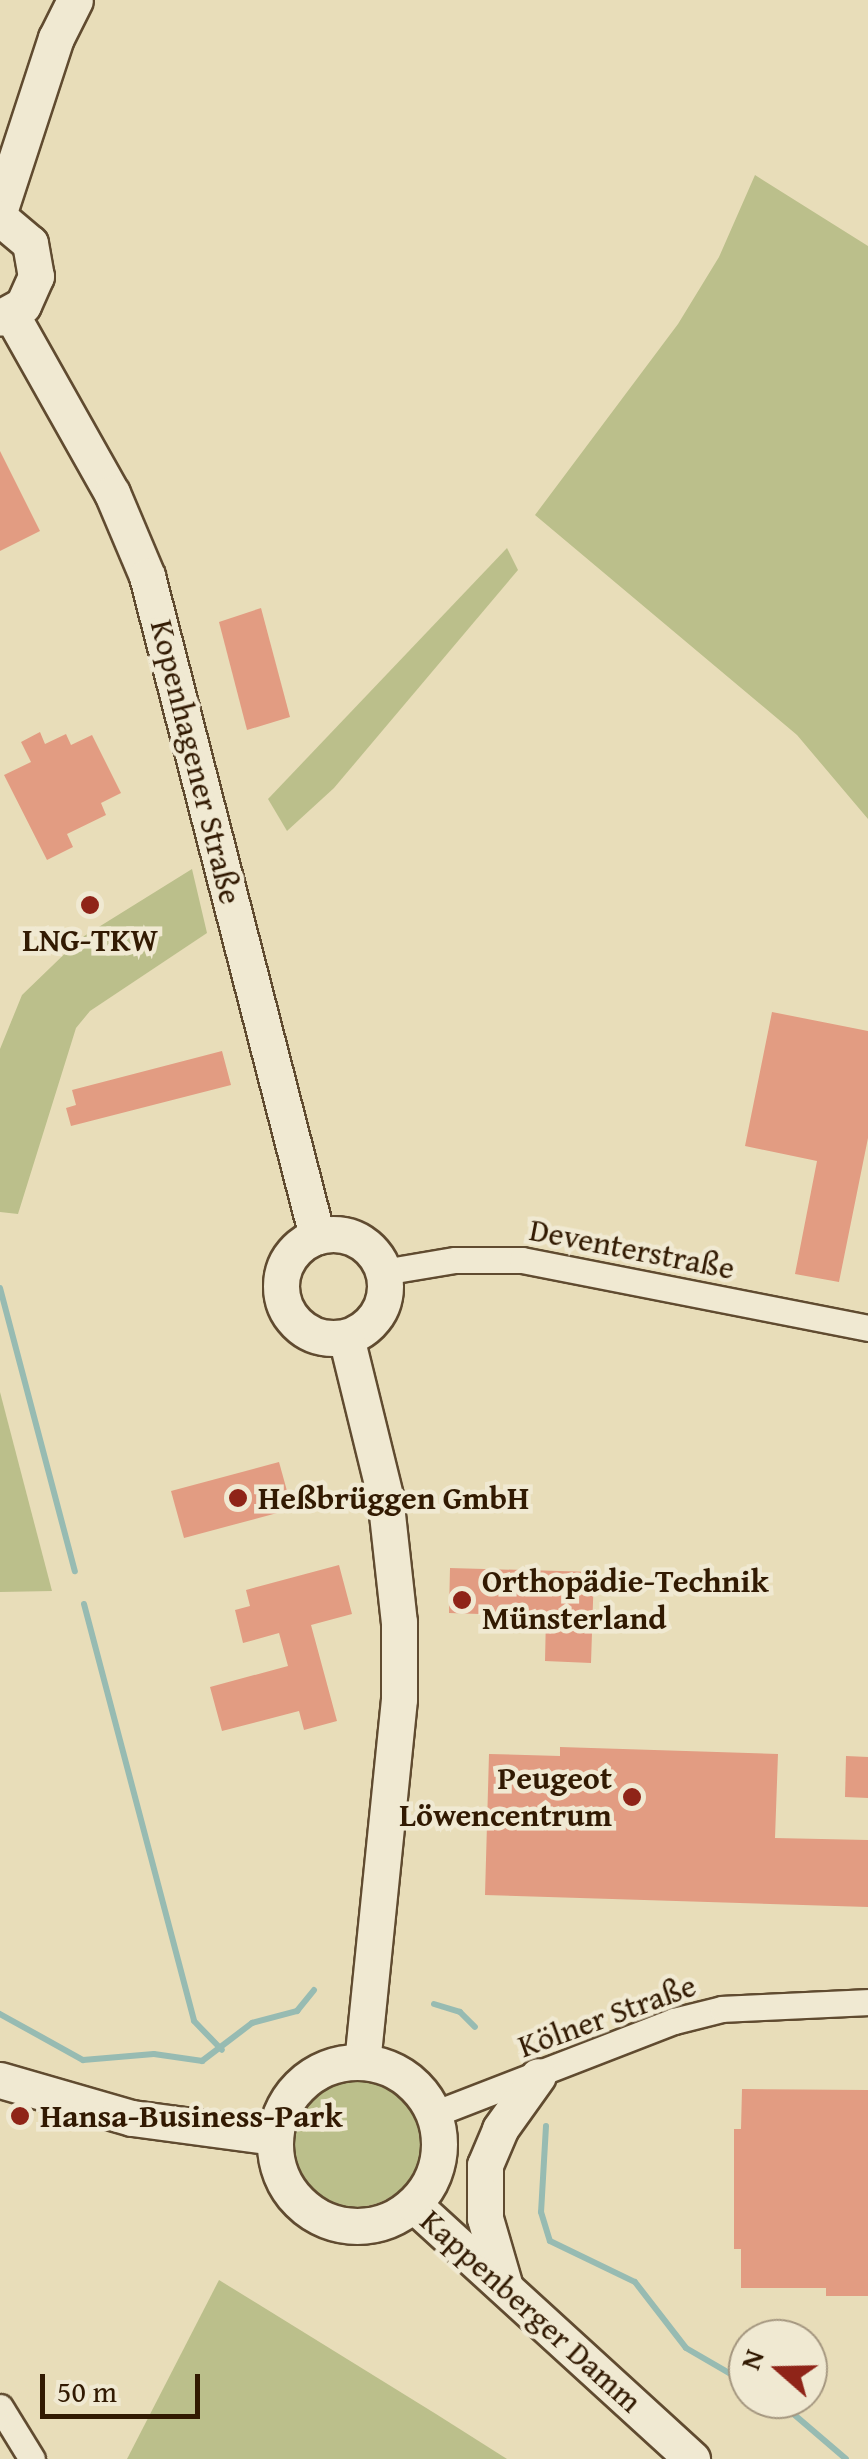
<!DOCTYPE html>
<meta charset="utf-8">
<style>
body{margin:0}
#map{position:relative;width:868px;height:2459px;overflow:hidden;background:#e8ddb9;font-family:"Gentium Book Plus",serif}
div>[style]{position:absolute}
.green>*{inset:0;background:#bbbf8b}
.round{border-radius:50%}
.stream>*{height:6px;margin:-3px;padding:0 3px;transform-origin:3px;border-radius:3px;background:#97bbb2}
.building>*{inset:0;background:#e29c82}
.roads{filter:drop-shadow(2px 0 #604b30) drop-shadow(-2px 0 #604b30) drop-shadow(0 2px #604b30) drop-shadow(0 -2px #604b30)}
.minor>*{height:25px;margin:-12.5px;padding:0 12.5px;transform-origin:12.5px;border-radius:12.5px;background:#f0e9d2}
.secondary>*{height:35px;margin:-17.5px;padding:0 17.5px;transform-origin:17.5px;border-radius:17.5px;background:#f0e9d2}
.secondary>.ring{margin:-17.5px;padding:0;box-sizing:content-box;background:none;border:35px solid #f0e9d2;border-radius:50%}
.dots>*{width:28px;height:28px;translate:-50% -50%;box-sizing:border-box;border:5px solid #f0e9d2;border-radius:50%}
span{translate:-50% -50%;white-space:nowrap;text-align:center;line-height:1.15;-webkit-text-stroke:9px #f0e9d2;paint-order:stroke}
.street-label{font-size:32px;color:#321a02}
.poi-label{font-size:32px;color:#321a02;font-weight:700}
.left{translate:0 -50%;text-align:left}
.right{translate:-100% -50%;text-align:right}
.north{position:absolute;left:728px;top:2319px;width:100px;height:100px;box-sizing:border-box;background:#f0e9d2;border:2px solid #a4967f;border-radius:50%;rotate:290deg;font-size:28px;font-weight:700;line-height:40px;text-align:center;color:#321a02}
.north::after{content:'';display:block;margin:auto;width:35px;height:45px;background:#8f2418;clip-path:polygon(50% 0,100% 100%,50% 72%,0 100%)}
.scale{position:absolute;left:40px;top:2374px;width:160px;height:45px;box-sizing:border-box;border:5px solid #321a02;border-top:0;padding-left:12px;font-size:30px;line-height:35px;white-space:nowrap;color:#321a02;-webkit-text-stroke:8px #f0e9d2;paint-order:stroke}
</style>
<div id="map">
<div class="green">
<i style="clip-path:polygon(755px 175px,868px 246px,868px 819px,797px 735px,535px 515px,678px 324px,719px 257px)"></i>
<i style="clip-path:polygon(507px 548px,518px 570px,334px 788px,287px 831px,268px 799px)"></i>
<i style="clip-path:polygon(192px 869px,207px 933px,90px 1011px,76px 1028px,18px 1214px,0 1212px,0 1049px,22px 995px,81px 938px)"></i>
<i style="clip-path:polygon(0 1392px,52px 1591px,0 1592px)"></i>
<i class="round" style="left:288px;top:2073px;width:134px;height:134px"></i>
<i style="clip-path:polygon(219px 2280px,436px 2414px,507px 2459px,127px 2459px)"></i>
</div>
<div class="stream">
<i style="left:0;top:1288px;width:293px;rotate:75.2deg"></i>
<i style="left:84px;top:1604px;width:431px;rotate:75.2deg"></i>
<i style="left:194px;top:2021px;width:40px;rotate:46deg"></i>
<i style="left:434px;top:2004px;width:27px;rotate:17deg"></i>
<i style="left:460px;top:2012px;width:21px;rotate:45deg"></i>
<i style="left:0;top:2014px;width:95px;rotate:29deg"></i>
<i style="left:83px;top:2060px;width:71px;rotate:-4.8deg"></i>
<i style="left:154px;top:2054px;width:49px;rotate:8.3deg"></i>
<i style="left:202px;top:2061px;width:63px;rotate:-37.2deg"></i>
<i style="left:252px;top:2023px;width:47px;rotate:-14.9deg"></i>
<i style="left:297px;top:2011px;width:27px;rotate:-51deg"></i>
<i style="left:546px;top:2126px;width:86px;rotate:93.3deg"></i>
<i style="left:541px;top:2212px;width:30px;rotate:73deg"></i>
<i style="left:550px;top:2241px;width:94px;rotate:25.8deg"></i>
<i style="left:635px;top:2282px;width:83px;rotate:52.3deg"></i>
<i style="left:686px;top:2348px;width:72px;rotate:30.1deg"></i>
<i style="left:776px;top:2399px;width:92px;rotate:40.6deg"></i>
</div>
<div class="building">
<i style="clip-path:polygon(0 451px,40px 531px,0 551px)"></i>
<i style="clip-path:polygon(261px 608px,290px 717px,247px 730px,219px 622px)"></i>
<i style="clip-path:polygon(40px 732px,45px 744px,66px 734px,71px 745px,92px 735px,121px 793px,101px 803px,106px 815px,67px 834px,73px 847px,47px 860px,4px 775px,31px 762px,21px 742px)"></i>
<i style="clip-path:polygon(772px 1012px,868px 1031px,868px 1138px,839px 1282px,795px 1274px,817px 1161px,745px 1146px)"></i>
<i style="clip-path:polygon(222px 1051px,231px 1085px,71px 1126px,66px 1108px,76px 1105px,72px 1090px)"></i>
<i style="clip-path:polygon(279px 1462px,292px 1509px,184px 1538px,171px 1491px)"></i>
<i style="clip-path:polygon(339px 1565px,352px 1614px,311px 1625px,337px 1721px,304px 1730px,299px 1711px,222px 1731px,210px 1687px,288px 1666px,279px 1633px,243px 1643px,235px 1610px,250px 1606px,246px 1590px)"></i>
<i style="clip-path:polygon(450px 1568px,594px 1572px,591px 1663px,545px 1661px,546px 1616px,449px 1613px)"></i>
<i style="clip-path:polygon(560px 1747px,778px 1754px,775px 1838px,868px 1840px,868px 1907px,485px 1895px,489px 1754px,560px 1756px)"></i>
<i style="clip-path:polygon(846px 1756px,868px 1757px,868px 1798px,845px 1797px)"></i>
<i style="clip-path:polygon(742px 2089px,868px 2090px,868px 2296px,826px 2296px,826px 2288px,741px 2288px,741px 2249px,734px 2249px,734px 2129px,741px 2129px)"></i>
</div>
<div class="roads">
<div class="minor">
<i style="left:383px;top:1272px;width:73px;rotate:-9.5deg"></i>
<i style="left:455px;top:1260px;width:67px"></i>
<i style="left:522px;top:1260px;width:353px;rotate:11.1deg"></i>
<i style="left:434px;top:2114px;width:257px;rotate:-21.2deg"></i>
<i style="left:674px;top:2021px;width:49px;rotate:-14deg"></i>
<i style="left:722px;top:2009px;width:146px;rotate:-2.7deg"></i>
<i style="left:0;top:2407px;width:61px;rotate:58.4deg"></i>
</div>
<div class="secondary">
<i style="left:0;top:209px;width:180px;rotate:-71.9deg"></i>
<i style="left:56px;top:38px;width:42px;rotate:-63.4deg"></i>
<i style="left:0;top:218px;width:39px;rotate:40deg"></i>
<i style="left:30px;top:243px;width:34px;rotate:80deg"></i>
<i style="left:36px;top:276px;width:32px;rotate:114deg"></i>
<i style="left:23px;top:305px;width:26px;rotate:151deg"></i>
<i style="left:11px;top:314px;width:206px;rotate:60.6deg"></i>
<i style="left:112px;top:493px;width:90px;rotate:67.1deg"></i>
<i style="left:147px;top:576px;width:682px;rotate:75.56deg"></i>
<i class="ring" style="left:281px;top:1234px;width:69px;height:69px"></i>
<i style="left:346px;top:1337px;width:164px;rotate:76.2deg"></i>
<i style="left:385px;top:1496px;width:127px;rotate:83.7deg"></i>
<i style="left:399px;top:1622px;width:77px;rotate:90deg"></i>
<i style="left:399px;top:1699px;width:364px;rotate:95.8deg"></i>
<i class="ring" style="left:275px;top:2062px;width:129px;height:129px"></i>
<i style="left:0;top:2080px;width:137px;rotate:16.1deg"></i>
<i style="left:132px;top:2118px;width:143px;rotate:7.6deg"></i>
<i style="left:413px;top:2204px;width:378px;rotate:42.4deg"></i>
<i style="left:505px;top:2287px;width:72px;rotate:-106.2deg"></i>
<i style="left:485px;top:2218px;width:53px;rotate:-90deg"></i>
<i style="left:485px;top:2165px;width:39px;rotate:-67deg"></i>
<i style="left:500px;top:2129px;width:65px;rotate:-54.4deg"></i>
</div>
</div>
<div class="dots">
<i style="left:90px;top:905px;background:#8f2418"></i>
<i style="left:238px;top:1498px;background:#8f2418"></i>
<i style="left:462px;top:1600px;background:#8f2418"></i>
<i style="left:632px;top:1797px;background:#8f2418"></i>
<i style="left:20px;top:2116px;background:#8f2418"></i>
</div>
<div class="street-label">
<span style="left:196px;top:762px;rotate:76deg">Kopenhagener Straße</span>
<span style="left:632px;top:1249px;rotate:11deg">Deventerstraße</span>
<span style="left:607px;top:2016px;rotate:-20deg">Kölner Straße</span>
<span style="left:531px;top:2311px;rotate:42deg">Kappenberger Damm</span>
</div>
<div class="poi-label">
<span style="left:90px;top:940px">LNG-TKW</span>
<span class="left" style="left:258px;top:1498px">Heßbrüggen GmbH</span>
<span class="left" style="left:482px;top:1600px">Orthopädie-Technik<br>Münsterland</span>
<span class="right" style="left:612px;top:1797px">Peugeot<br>Löwencentrum</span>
<span class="left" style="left:40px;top:2116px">Hansa-Business-Park</span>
</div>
<div class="north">N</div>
<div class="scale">50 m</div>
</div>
